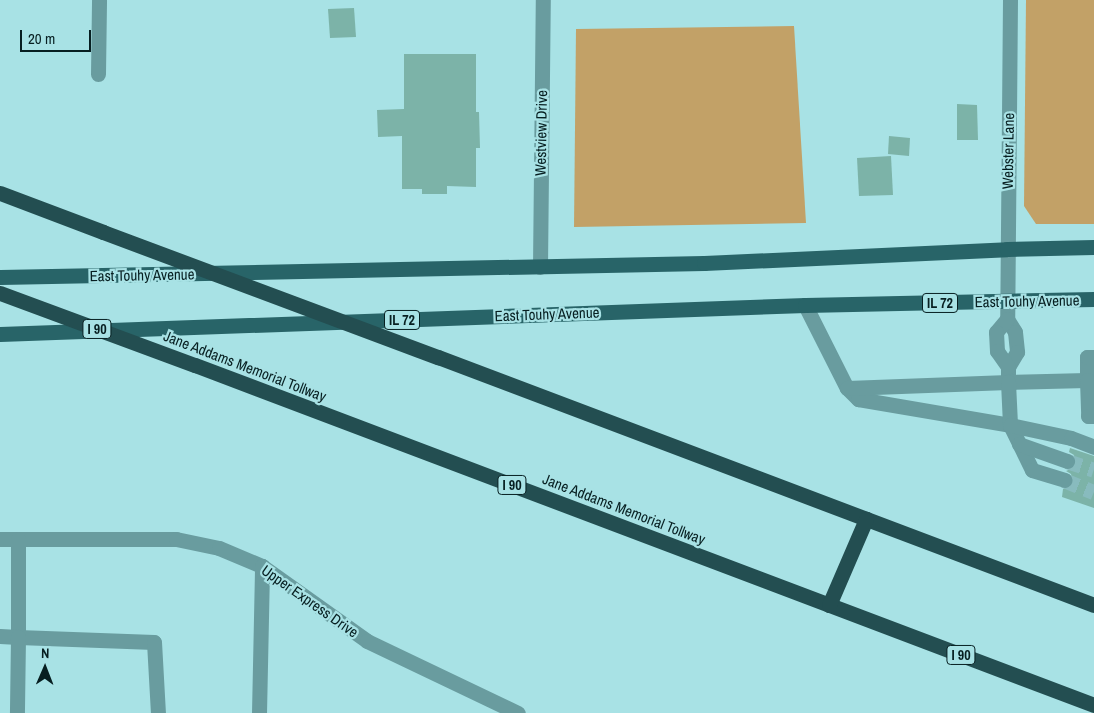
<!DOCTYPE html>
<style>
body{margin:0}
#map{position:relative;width:1094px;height:713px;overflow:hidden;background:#a8e2e5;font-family:"Archivo Narrow",sans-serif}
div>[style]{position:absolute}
.green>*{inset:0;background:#c2a167}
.building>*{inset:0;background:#7cb3a8}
.minor-tunnel>*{height:15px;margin-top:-7.5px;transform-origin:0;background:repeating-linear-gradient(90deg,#88bbbe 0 15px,transparent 0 23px)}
.minor>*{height:15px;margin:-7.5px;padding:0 7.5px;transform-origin:7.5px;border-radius:7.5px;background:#699c9f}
.major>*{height:15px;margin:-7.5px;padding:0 7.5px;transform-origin:7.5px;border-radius:7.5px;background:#286468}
.highway>*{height:15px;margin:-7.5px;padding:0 7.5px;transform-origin:7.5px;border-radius:7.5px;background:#234e51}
.highway-bridge>*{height:15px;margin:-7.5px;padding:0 7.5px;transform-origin:7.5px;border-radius:7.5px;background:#234e51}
span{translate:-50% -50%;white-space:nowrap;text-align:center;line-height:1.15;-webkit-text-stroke:4.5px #a8e2e5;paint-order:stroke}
.shield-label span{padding:1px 4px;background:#a8e2e5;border:1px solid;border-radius:4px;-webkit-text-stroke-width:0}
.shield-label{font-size:14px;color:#071f21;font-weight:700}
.street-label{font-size:15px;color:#071f21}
.north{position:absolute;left:20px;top:643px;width:50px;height:50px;-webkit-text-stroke:4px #a8e2e5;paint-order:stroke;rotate:1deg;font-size:14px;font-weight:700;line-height:20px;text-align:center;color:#071f21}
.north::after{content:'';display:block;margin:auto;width:18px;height:22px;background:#071f21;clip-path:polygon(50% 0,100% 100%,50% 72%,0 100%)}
.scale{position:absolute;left:20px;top:30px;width:71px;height:22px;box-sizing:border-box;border:2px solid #071f21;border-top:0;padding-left:6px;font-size:15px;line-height:18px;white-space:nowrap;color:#071f21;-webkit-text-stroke:4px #a8e2e5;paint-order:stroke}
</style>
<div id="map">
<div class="green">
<i style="clip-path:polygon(1026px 0,1094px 0,1094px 224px,1036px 224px,1024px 206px)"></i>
<i style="clip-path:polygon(794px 26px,806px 223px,574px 227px,576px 29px)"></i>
</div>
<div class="building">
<i style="clip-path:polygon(354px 8px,356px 37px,330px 38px,328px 9px)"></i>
<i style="clip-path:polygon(404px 54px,476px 54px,476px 112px,479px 112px,480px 148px,476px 148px,476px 187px,447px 186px,447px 194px,422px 194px,422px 189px,402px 189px,402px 136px,378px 137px,377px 110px,404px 109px)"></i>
<i style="clip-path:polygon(957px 104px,977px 105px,978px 140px,957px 140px)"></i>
<i style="clip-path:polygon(889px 136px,910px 138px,909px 156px,888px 154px)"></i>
<i style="clip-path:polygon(891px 156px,893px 195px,859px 196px,857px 158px)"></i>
<i style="clip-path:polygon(1070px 448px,1094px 456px,1094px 508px,1062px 497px,1063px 489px,1070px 487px,1073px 482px,1071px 474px,1066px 471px,1073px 468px,1076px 464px,1074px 455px,1069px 452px)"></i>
</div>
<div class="minor-tunnel">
<i style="left:1067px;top:461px;width:28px;rotate:18deg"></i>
<i style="left:1064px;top:480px;width:32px;rotate:22deg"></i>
</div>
<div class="minor">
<i style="left:1010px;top:0;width:319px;rotate:90.5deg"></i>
<i style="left:1007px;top:319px;width:15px;rotate:58deg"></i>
<i style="left:1015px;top:332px;width:20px;rotate:84deg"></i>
<i style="left:1017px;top:352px;width:17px;rotate:121deg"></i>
<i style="left:1008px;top:367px;width:15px;rotate:90deg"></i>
<i style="left:1008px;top:382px;width:79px;rotate:-1.5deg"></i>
<i style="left:1087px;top:380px;width:23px;rotate:-90deg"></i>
<i style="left:1087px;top:357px;width:7px"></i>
<i style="left:98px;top:74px;width:74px;rotate:-89.2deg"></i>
<i style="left:540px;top:267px;width:267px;rotate:-89.4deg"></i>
<i style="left:805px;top:305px;width:93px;rotate:63.2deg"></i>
<i style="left:847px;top:388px;width:16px;rotate:45deg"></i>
<i style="left:858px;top:399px;width:154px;rotate:9.7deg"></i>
<i style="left:1010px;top:425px;width:50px;rotate:63.9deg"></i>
<i style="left:1032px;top:470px;width:34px;rotate:17deg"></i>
<i style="left:1007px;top:319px;width:17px;rotate:130deg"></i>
<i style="left:996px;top:332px;width:19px;rotate:87deg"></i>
<i style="left:997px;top:351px;width:19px;rotate:55deg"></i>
<i style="left:1087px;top:380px;width:36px;rotate:88deg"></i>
<i style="left:1088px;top:416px;width:6px"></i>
<i style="left:847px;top:388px;width:161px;rotate:-2.1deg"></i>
<i style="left:1008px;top:382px;width:43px;rotate:87.3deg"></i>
<i style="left:1010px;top:425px;width:62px;rotate:12deg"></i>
<i style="left:1071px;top:438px;width:25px;rotate:21deg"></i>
<i style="left:1019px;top:444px;width:51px;rotate:19.5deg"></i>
<i style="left:0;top:539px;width:176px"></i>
<i style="left:176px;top:539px;width:44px;rotate:11.8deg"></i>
<i style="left:219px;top:548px;width:47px;rotate:22.7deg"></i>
<i style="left:262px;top:566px;width:129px;rotate:35.5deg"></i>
<i style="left:367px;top:641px;width:167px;rotate:25.5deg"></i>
<i style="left:18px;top:539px;width:98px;rotate:90deg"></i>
<i style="left:18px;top:637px;width:136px;rotate:2.1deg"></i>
<i style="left:154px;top:642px;width:71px;rotate:86.8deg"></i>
<i style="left:0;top:636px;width:18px;rotate:3deg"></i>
<i style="left:18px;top:637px;width:76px;rotate:90.8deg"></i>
<i style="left:259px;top:713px;width:147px;rotate:-88.8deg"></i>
</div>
<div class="major">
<i style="left:0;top:277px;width:704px;rotate:-1.14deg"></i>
<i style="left:704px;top:263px;width:303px;rotate:-2.6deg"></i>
<i style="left:1007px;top:249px;width:87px;rotate:-1.3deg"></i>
<i style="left:0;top:334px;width:806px;rotate:-2.06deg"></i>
<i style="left:805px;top:305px;width:289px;rotate:-1.2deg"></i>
</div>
<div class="highway">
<i style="left:0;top:193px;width:110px;rotate:20.7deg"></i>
<i style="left:438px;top:357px;width:701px;rotate:20.71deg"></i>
<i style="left:195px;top:365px;width:961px;rotate:20.72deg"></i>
<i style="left:829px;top:605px;width:94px;rotate:-66.7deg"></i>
</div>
<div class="highway-bridge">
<i style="left:103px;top:232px;width:358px;rotate:20.5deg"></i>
<i style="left:0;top:293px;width:208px;rotate:20.3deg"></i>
</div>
<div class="shield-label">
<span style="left:940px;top:303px">IL 72</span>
<span style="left:402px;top:320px">IL 72</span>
<span style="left:97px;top:329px">I 90</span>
<span style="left:512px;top:485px">I 90</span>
<span style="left:961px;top:655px">I 90</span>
</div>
<div class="street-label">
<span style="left:541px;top:133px;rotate:-89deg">Westview Drive</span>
<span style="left:1008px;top:151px;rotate:-89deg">Webster Lane</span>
<span style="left:142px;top:275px;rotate:-1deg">East Touhy Avenue</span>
<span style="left:1027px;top:301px;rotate:-1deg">East Touhy Avenue</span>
<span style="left:547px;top:314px;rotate:-2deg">East Touhy Avenue</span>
<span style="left:245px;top:366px;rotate:21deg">Jane Addams Memorial Tollway</span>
<span style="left:624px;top:509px;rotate:21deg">Jane Addams Memorial Tollway</span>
<span style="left:310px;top:601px;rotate:35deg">Upper Express Drive</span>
</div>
<div class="north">N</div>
<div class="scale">20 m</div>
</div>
